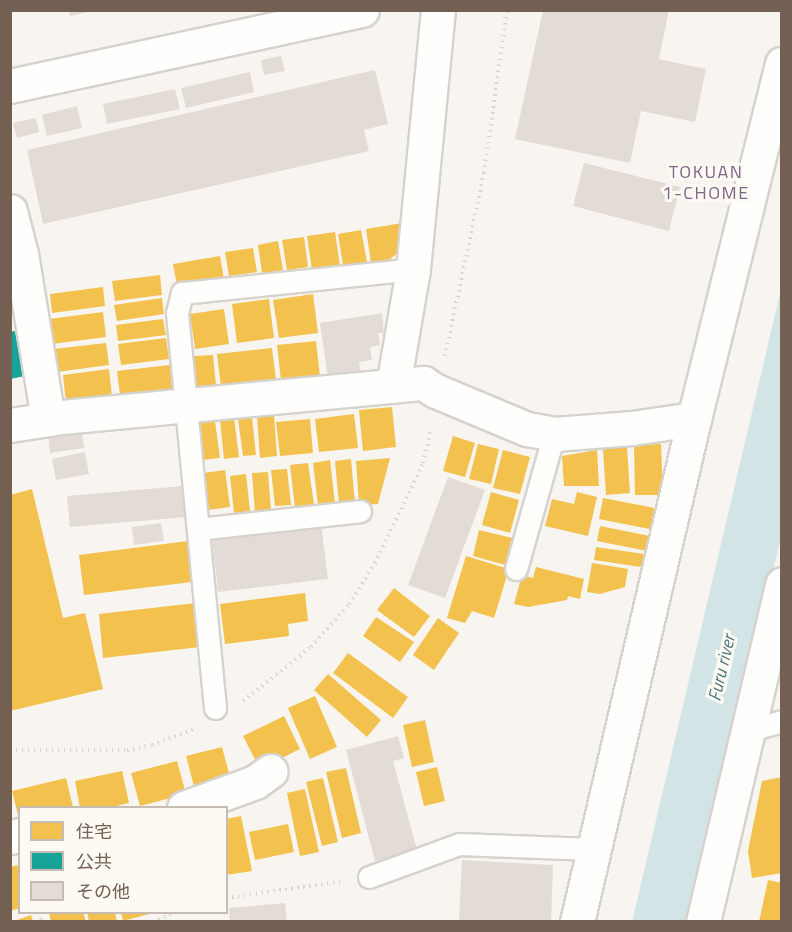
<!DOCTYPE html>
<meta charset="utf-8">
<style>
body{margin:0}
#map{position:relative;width:792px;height:932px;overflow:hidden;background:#f8f5f0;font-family:"Titillium Web","Noto Sans JP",sans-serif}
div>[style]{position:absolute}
.water>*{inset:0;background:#d3e4e7}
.homes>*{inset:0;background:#f2c14e}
.public>*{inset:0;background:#17a398}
.building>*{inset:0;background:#e2dbd6}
.path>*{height:4px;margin-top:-2px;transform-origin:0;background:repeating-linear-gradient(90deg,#dad5d0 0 1.5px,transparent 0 6px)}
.roads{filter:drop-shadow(2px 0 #d6d2cd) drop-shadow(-2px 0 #d6d2cd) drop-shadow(0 2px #d6d2cd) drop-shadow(0 -2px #d6d2cd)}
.service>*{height:21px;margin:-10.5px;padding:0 10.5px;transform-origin:10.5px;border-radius:10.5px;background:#fefefd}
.minor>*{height:33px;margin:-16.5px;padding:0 16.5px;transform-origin:16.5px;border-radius:16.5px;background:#fefefd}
.tertiary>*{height:33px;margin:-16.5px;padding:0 16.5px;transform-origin:16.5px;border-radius:16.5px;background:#fefefd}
span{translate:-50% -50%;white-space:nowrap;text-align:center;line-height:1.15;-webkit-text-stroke:6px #fdfaf4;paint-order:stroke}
.neighbourhood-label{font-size:18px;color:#7f6688;letter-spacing:1.5px}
.water-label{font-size:18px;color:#4e7884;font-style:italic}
.frame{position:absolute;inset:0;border:12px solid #746052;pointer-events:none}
.legend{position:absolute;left:18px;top:806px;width:210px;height:108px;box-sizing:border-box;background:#fdfaf4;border:2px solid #c6bcb3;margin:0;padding:8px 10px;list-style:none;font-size:18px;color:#746052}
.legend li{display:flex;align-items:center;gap:12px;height:30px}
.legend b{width:30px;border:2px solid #c6bcb3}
</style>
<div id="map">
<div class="water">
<i style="clip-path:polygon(781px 289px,781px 537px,690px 921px,632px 922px)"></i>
</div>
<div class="homes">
<i style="clip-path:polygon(402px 223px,405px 247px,389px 260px,371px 263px,366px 229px)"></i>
<i style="clip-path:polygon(361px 230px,367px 262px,343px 265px,338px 234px)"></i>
<i style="clip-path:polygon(335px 232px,340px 266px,312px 270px,307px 236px)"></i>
<i style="clip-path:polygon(304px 237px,308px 267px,287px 270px,282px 240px)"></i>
<i style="clip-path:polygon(278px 241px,283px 270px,262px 273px,258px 245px)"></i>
<i style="clip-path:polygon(253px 248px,257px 272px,229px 276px,225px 252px)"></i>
<i style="clip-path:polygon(220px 256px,224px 279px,177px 286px,173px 264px)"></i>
<i style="clip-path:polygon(160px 275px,162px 295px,115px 301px,112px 281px)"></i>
<i style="clip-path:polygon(103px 287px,105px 306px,52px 313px,50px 294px)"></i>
<i style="clip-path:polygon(313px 294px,318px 333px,279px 338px,273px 300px)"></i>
<i style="clip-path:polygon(162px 298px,164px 314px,117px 321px,114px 305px)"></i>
<i style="clip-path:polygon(269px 299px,274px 338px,237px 343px,232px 304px)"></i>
<i style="clip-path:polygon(224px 309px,229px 344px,195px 349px,190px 314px)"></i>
<i style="clip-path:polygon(103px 312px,106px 337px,52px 344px,49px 319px)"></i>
<i style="clip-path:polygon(163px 319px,166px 335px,118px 341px,116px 325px)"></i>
<i style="clip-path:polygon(166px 338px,169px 359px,121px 365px,118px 344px)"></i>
<i style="clip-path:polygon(316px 341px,320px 377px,281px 381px,277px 345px)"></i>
<i style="clip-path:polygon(106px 343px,109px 365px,57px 372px,54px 349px)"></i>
<i style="clip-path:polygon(272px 348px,277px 388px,222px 395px,217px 354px)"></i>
<i style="clip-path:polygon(213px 355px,217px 396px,196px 392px,193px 356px)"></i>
<i style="clip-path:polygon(170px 365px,173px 398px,121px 403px,117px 371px)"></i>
<i style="clip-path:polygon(109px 369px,112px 397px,66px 403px,63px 375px)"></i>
<i style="clip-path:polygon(392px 407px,396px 447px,363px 451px,359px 410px)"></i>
<i style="clip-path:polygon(354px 414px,358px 448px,319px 452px,315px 419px)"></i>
<i style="clip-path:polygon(274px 415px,277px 456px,260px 458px,257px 417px)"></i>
<i style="clip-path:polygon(252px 417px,256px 455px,243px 456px,238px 419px)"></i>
<i style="clip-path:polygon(234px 418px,239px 457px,224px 459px,220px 420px)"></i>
<i style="clip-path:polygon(310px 419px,313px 453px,280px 456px,276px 422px)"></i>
<i style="clip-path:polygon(215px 421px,220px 458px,202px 460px,198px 423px)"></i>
<i style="clip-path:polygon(453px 436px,475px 443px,465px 477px,443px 471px)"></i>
<i style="clip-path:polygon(478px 444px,499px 449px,491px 484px,469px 479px)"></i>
<i style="clip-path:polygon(661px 444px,663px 495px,635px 495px,634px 445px)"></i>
<i style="clip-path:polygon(627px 447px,630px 493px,606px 495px,603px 449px)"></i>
<i style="clip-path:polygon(503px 450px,530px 457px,520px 494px,493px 488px)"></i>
<i style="clip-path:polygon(597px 450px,599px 486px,564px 486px,562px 456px)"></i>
<i style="clip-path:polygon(390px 458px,378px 504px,359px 505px,356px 461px)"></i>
<i style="clip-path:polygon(351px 459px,355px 503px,339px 504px,335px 461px)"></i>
<i style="clip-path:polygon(330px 460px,335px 503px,318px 505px,313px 463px)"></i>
<i style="clip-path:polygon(308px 463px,314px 505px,295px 508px,290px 465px)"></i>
<i style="clip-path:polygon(287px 469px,291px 505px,275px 506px,271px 470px)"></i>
<i style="clip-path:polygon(225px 470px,230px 507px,208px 510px,204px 473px)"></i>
<i style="clip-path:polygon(268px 472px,271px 510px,255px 512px,252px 473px)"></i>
<i style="clip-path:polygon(246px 474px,250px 511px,234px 513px,230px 476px)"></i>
<i style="clip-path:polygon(32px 489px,63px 618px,85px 613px,103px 689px,10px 711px,10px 495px)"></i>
<i style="clip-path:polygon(491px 492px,519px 500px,510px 533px,482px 525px)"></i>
<i style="clip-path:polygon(577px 492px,597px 497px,588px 536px,545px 526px,552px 499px,574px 504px)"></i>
<i style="clip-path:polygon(603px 498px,655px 508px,650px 529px,599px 519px)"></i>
<i style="clip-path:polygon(600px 526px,650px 536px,647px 551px,597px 541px)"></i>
<i style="clip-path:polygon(479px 530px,512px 538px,505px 565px,473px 556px)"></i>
<i style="clip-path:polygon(188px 541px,192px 582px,84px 595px,79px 555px)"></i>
<i style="clip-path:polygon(596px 547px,644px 554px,641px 567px,594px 560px)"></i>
<i style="clip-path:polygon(466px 556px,509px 569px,494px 618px,472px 611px,465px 623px,447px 618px)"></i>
<i style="clip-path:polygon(592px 563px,628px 569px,625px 587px,600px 594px,587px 592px)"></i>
<i style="clip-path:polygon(536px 567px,584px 579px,580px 599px,568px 596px,567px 600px,528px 607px,514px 604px,522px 575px,533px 578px)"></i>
<i style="clip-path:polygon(394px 588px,430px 616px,414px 637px,377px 610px)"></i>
<i style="clip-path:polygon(305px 593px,308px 621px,288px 624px,289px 636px,225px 644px,220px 604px)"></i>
<i style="clip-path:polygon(196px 603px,200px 647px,103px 658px,99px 614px)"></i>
<i style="clip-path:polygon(376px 617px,414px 642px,400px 662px,363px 636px)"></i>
<i style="clip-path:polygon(438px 618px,459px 633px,434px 670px,413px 655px)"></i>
<i style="clip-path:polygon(348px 653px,408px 697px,393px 718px,333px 673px)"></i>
<i style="clip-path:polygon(328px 674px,381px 720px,367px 737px,314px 690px)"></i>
<i style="clip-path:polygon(315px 696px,337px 747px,310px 759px,288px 708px)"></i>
<i style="clip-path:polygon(284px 716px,300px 749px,260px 769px,243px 736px)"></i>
<i style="clip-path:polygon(425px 720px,434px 762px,412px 767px,403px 725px)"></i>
<i style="clip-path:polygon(222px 747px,231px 781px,195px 790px,186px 756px)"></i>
<i style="clip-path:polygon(177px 761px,186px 794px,140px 806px,131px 773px)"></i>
<i style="clip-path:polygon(437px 767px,445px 801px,424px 806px,416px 772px)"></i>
<i style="clip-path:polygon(346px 768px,361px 833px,342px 838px,326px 772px)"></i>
<i style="clip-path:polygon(122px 771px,129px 803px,108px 808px,80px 808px,75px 781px)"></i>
<i style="clip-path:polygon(782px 777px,782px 873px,752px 878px,748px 851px,762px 781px)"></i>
<i style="clip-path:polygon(66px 778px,73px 807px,20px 808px,19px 819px,12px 791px)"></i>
<i style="clip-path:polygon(323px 778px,338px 842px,322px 846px,306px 782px)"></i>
<i style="clip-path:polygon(305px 789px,319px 852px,300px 856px,287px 793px)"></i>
<i style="clip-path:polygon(241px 816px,252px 871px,226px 875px,226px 819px)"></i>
<i style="clip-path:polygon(288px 824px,294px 852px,255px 860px,249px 832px)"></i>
<i style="clip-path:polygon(17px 865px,20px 874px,20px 908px,10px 911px,10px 867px)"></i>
<i style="clip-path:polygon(768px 880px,782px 883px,782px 922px,759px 922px)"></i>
<i style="clip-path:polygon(49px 912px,83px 912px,86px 922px,51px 922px)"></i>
<i style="clip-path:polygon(87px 912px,115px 912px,117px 922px,89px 922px)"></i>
<i style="clip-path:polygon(121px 912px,153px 912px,153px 913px,123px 921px)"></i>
<i style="clip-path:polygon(31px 915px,33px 922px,14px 922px,14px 921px)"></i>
</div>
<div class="public">
<i style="clip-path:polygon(15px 331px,25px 376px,10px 379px,10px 332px)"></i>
</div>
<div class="building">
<i style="clip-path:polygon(69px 10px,91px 10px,92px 11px,70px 16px)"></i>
<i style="clip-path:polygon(543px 10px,669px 10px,659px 59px,706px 69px,695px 122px,641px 111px,630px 163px,515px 139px)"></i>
<i style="clip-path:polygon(281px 56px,285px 71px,264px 75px,261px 60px)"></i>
<i style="clip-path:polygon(375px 70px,388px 124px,364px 130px,369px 151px,43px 224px,27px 150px)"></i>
<i style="clip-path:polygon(250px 72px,254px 92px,186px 108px,181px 88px)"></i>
<i style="clip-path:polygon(175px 89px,180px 109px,107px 124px,103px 104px)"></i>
<i style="clip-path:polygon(77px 106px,82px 128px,47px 136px,42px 115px)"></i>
<i style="clip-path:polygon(36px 118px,39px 132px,17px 138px,13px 123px)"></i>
<i style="clip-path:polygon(584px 163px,680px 187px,669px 231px,573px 206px)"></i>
<i style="clip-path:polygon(382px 313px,384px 333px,378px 333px,380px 345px,370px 347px,372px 360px,359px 362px,361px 374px,328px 379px,320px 323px)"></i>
<i style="clip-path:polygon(81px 427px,84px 448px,50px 453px,48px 433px)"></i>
<i style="clip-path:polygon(85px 452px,89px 474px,56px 480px,52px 459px)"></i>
<i style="clip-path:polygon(448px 477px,485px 490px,445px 598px,408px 585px)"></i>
<i style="clip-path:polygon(183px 486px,186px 517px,70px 527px,67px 496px)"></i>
<i style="clip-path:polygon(161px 523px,164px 541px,134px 545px,132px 527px)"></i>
<i style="clip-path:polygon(321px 523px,328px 579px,218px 592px,212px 536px)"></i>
<i style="clip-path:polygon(398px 736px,404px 758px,393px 761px,417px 850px,375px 861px,346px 750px)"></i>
<i style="clip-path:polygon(462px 860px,553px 865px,551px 922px,459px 920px)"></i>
<i style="clip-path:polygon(285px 903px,287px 922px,230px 922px,229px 908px)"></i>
</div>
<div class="path">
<i style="left:445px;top:356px;width:187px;rotate:-78deg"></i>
<i style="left:484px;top:173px;width:165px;rotate:-82deg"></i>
<i style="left:243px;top:701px;width:87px;rotate:-38.5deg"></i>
<i style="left:311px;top:647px;width:57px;rotate:-48.5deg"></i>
<i style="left:349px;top:604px;width:49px;rotate:-57.6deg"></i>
<i style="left:375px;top:563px;width:78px;rotate:-64.1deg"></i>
<i style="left:409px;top:493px;width:33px;rotate:-65deg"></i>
<i style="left:423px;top:463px;width:36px;rotate:-77deg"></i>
<i style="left:10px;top:750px;width:117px"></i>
<i style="left:127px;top:750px;width:25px;rotate:-11deg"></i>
<i style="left:152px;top:745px;width:46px;rotate:-20.4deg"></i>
<i style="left:226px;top:898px;width:117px;rotate:-8.3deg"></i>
<i style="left:40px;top:912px;width:10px;rotate:79deg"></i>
<i style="left:153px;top:922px;width:23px;rotate:-25deg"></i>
</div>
<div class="roads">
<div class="service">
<i style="left:198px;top:529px;width:163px;rotate:-6.3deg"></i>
<i style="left:516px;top:569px;width:140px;rotate:-74.3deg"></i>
<i style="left:215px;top:708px;width:397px;rotate:-95.5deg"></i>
<i style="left:177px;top:313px;width:21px;rotate:-76deg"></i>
<i style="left:182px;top:293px;width:232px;rotate:-5.9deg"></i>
<i style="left:747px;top:731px;width:36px;rotate:-16deg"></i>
<i style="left:369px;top:877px;width:96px;rotate:-20.1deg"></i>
<i style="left:459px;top:844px;width:133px;rotate:2.2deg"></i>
</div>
<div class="minor">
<i style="left:10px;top:86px;width:360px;rotate:-12.2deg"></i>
<i style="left:10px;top:211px;width:44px;rotate:75.7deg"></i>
<i style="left:21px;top:254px;width:167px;rotate:80.7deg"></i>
<i style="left:393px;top:386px;width:119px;rotate:-80.3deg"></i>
<i style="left:413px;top:269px;width:260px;rotate:-84.5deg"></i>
<i style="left:10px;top:425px;width:53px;rotate:-8.7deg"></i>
<i style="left:62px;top:417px;width:363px;rotate:-5.4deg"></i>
<i style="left:423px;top:383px;width:15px;rotate:32deg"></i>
<i style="left:436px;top:391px;width:99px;rotate:22.7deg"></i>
<i style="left:527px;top:429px;width:27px;rotate:10deg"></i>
<i style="left:554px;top:434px;width:78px;rotate:-4.4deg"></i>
<i style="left:632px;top:428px;width:63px;rotate:-8.3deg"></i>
<i style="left:184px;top:808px;width:76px;rotate:-20.1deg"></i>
<i style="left:255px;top:782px;width:19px;rotate:-35deg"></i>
<i style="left:10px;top:837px;width:10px;rotate:-11deg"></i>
<i style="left:703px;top:922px;width:347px;rotate:-76.8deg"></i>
</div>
<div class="tertiary">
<i style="left:577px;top:922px;width:516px;rotate:-76.91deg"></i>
<i style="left:694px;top:419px;width:366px;rotate:-76.1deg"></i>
</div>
</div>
<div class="neighbourhood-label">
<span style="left:706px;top:183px">TOKUAN<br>1-CHOME</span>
</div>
<div class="water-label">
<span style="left:722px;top:668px;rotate:-77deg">Furu river</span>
</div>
<div class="frame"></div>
<ul class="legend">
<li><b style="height:16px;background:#f2c14e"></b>住宅</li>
<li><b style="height:16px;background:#17a398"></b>公共</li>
<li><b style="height:16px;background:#e2dbd6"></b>その他</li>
</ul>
</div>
